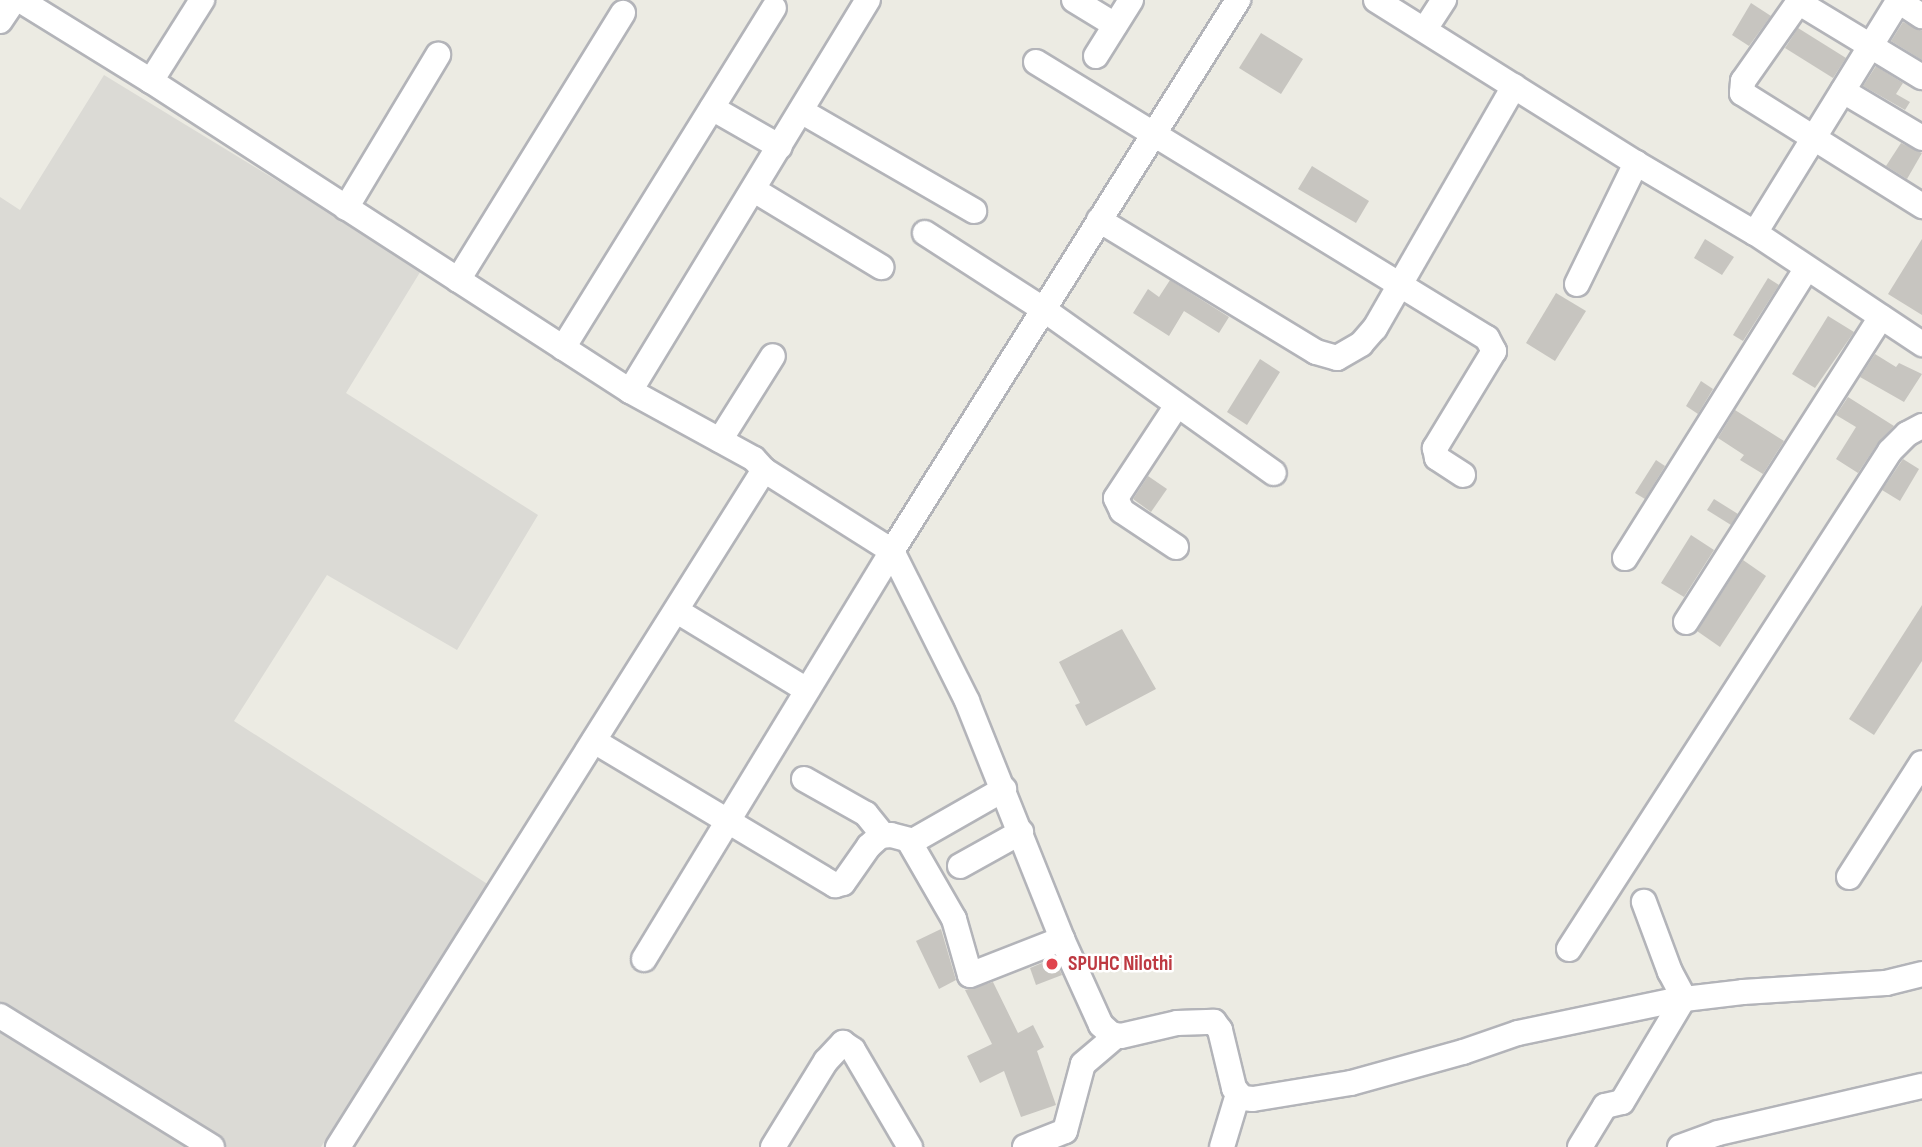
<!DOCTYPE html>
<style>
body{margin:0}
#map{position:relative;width:1922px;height:1147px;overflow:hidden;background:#ecebe3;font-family:"Sofia Sans Condensed",sans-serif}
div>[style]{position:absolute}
.industrial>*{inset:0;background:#dbdad5}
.building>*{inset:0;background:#c7c5c0}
.roads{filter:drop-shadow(2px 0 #b3b4b9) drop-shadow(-2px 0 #b3b4b9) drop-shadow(0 2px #b3b4b9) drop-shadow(0 -2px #b3b4b9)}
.minor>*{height:24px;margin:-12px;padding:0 12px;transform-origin:12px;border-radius:12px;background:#fff}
.dots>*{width:19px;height:19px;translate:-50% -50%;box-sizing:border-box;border:4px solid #fff;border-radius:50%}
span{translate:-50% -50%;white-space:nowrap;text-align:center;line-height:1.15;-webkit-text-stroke:5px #fff;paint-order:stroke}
.health-label{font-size:21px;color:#be3a42;font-weight:700}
.left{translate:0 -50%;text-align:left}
</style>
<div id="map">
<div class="industrial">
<i style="clip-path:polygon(104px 75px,422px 269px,346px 393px,538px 515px,457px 650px,327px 575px,234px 721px,489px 885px,321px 1147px,0 1147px,0 197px,20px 210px)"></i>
</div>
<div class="building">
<i style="clip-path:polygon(1751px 3px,1771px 16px,1749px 46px,1732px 35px)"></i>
<i style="clip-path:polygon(1903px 22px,1922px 31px,1922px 60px,1891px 41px)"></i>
<i style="clip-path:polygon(1798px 28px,1846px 58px,1833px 78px,1785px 48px)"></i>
<i style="clip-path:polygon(1261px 33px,1303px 59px,1281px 94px,1239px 68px)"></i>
<i style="clip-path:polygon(1876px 66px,1903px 83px,1896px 94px,1910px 102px,1905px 110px,1863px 86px)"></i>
<i style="clip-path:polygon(1901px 143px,1922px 153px,1907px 179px,1886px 166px)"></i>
<i style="clip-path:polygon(1312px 166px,1369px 201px,1356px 223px,1298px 189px)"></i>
<i style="clip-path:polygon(1705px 239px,1734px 257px,1722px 275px,1694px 258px)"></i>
<i style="clip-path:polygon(1922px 239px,1922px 315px,1888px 294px)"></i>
<i style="clip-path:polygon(1768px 278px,1779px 285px,1743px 341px,1733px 335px)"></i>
<i style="clip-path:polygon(1170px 280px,1229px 317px,1219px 333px,1184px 311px,1169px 336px,1133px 313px,1148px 289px,1159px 297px)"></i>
<i style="clip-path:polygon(1556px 293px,1586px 311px,1555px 361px,1526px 343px)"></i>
<i style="clip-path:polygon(1828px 316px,1854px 332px,1815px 388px,1792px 374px)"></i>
<i style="clip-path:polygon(1875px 354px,1896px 367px,1899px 363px,1922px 374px,1904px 402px,1860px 377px)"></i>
<i style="clip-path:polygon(1260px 359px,1280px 372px,1247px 425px,1227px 412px)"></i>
<i style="clip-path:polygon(1701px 381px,1713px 389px,1698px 414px,1686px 406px)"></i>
<i style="clip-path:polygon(1848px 397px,1894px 426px,1878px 443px,1858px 473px,1836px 459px,1856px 427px,1836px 415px)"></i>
<i style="clip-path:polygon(1735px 410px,1784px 441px,1763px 474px,1740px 460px,1744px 455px,1718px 438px)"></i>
<i style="clip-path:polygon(1903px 459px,1919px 469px,1900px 501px,1882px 490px)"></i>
<i style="clip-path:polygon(1656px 460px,1665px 466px,1645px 499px,1635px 493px)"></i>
<i style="clip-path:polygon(1148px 476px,1167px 489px,1151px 512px,1133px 499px)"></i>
<i style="clip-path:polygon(1714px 499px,1738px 514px,1731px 525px,1707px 510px)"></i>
<i style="clip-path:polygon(1691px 535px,1714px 550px,1684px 597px,1661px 583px)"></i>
<i style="clip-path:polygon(1743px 560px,1766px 576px,1720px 647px,1697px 631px)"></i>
<i style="clip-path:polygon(1922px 605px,1922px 661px,1874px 735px,1849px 719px)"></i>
<i style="clip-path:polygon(1122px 629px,1156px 689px,1086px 726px,1075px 705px,1080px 703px,1059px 662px)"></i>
<i style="clip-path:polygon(941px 929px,956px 980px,939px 989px,916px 941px)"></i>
<i style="clip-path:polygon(1054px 958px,1062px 975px,1036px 985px,1030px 968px)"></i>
<i style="clip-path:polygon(993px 982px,1018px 1033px,1033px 1025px,1044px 1047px,1037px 1051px,1056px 1105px,1021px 1117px,1004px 1071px,980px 1083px,967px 1056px,992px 1044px,965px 990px)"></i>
</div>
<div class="roads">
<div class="minor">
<i style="left:20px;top:0;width:154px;rotate:31.7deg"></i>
<i style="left:151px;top:81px;width:571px;rotate:32.91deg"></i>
<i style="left:630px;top:391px;width:141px;rotate:28.7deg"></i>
<i style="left:754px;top:459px;width:15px;rotate:48deg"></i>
<i style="left:764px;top:470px;width:800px;rotate:122.18deg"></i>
<i style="left:1074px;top:0;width:48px;rotate:31.4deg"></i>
<i style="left:1376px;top:0;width:307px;rotate:32.1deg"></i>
<i style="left:1636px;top:163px;width:138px;rotate:30.5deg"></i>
<i style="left:1755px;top:233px;width:201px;rotate:33.6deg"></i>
<i style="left:1800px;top:0;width:99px;rotate:125.1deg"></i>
<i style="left:1743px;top:81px;width:12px;rotate:95deg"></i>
<i style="left:1742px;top:93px;width:213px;rotate:32.1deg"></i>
<i style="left:1897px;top:0;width:30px;rotate:33deg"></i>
<i style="left:1798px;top:2px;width:145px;rotate:31.2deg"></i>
<i style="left:0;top:21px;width:25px;rotate:-56deg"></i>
<i style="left:1425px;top:29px;width:35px;rotate:-57deg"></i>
<i style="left:1096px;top:56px;width:66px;rotate:-58deg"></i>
<i style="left:1036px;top:62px;width:529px;rotate:31.47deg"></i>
<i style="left:1487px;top:338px;width:15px;rotate:62deg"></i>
<i style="left:1494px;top:351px;width:114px;rotate:121.3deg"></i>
<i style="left:1435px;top:448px;width:10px;rotate:79deg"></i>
<i style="left:1437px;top:458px;width:31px;rotate:33deg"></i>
<i style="left:151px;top:81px;width:96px;rotate:-57.8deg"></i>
<i style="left:1843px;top:91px;width:92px;rotate:30.7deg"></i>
<i style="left:712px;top:108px;width:78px;rotate:29.8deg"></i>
<i style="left:801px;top:111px;width:200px;rotate:30deg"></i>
<i style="left:754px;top:190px;width:149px;rotate:31.2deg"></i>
<i style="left:346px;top:208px;width:179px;rotate:-59deg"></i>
<i style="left:1099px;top:220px;width:254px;rotate:31.3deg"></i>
<i style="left:1316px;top:352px;width:22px;rotate:16deg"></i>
<i style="left:1337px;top:358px;width:28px;rotate:-30deg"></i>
<i style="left:1361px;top:344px;width:21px;rotate:-49deg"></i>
<i style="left:1375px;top:328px;width:279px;rotate:-60.1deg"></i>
<i style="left:925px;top:233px;width:140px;rotate:32.8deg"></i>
<i style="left:1043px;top:309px;width:283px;rotate:35.4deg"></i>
<i style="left:1755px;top:233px;width:274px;rotate:-58.3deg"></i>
<i style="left:458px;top:280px;width:314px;rotate:-58.3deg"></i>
<i style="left:1577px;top:284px;width:135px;rotate:-64deg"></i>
<i style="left:563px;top:348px;width:400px;rotate:-58.2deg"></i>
<i style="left:630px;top:391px;width:458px;rotate:-58.7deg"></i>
<i style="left:720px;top:440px;width:99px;rotate:-57.8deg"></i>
<i style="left:764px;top:470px;width:151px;rotate:32.3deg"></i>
<i style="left:892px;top:551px;width:168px;rotate:63.4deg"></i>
<i style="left:967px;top:701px;width:256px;rotate:68.2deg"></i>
<i style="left:1062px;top:939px;width:94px;rotate:65.6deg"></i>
<i style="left:1101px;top:1025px;width:13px;rotate:42deg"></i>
<i style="left:1111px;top:1034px;width:10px;rotate:11deg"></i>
<i style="left:1121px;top:1036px;width:57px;rotate:-13.1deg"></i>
<i style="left:1177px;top:1023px;width:37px;rotate:-2deg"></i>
<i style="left:1214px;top:1022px;width:10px;rotate:53deg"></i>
<i style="left:1220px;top:1030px;width:60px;rotate:76.4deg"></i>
<i style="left:1234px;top:1088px;width:13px;rotate:51deg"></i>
<i style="left:1242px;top:1098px;width:11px;rotate:5deg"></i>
<i style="left:1253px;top:1099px;width:99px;rotate:-9.3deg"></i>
<i style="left:1351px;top:1083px;width:116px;rotate:-15.5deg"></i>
<i style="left:1463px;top:1052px;width:58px;rotate:-19.1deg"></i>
<i style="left:1518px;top:1033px;width:161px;rotate:-11.8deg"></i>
<i style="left:1676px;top:1000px;width:67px;rotate:-6.8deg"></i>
<i style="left:1743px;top:992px;width:143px;rotate:-3.6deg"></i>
<i style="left:1886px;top:983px;width:37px;rotate:-14deg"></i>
<i style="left:1176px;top:547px;width:65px;rotate:-146.3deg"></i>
<i style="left:1122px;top:511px;width:14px;rotate:-115deg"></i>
<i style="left:1116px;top:498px;width:111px;rotate:-56.7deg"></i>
<i style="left:1625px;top:558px;width:341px;rotate:-57.9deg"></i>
<i style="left:677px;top:611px;width:152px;rotate:31.3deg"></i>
<i style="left:1686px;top:622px;width:362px;rotate:-57.4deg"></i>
<i style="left:594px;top:741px;width:281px;rotate:30.9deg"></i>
<i style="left:835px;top:885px;width:8px;rotate:-14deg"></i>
<i style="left:843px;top:883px;width:45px;rotate:-54.9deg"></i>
<i style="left:869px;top:846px;width:15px;rotate:-42deg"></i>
<i style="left:880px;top:836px;width:11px;rotate:-5deg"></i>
<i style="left:891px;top:835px;width:23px;rotate:15deg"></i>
<i style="left:913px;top:841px;width:105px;rotate:-29.7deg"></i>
<i style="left:804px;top:779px;width:71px;rotate:29.4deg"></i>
<i style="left:866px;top:814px;width:27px;rotate:51deg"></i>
<i style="left:909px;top:841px;width:90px;rotate:60deg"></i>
<i style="left:954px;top:919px;width:58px;rotate:74.1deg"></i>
<i style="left:970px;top:975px;width:99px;rotate:-21.4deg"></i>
<i style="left:960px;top:866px;width:70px;rotate:-29.1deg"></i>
<i style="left:1849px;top:877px;width:135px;rotate:-57.4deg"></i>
<i style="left:1569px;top:949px;width:592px;rotate:-57.2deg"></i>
<i style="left:1890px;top:451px;width:24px;rotate:-45deg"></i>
<i style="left:1907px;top:434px;width:17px;rotate:-28deg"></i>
<i style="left:644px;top:959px;width:477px;rotate:-58.7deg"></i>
<i style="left:892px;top:551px;width:651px;rotate:-57.87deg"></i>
<i style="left:0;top:1016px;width:249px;rotate:31.7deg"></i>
<i style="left:773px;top:1147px;width:101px;rotate:-58.4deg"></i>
<i style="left:826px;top:1061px;width:25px;rotate:-47deg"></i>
<i style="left:843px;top:1043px;width:12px;rotate:35deg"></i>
<i style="left:853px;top:1050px;width:113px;rotate:59.6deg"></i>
<i style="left:1025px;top:1147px;width:43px;rotate:-21.8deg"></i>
<i style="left:1065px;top:1131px;width:69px;rotate:-75deg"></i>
<i style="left:1083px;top:1064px;width:43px;rotate:-40.3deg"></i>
<i style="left:1222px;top:1147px;width:55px;rotate:-73.2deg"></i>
<i style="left:1580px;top:1147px;width:48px;rotate:-58.6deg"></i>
<i style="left:1605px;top:1106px;width:17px;rotate:-13deg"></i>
<i style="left:1622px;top:1102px;width:121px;rotate:-59.2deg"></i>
<i style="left:1684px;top:998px;width:30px;rotate:-118deg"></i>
<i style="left:1670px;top:972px;width:75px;rotate:-110.4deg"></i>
<i style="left:1680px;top:1147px;width:40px;rotate:-20.2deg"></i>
<i style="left:1718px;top:1133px;width:209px;rotate:-13deg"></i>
</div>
</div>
<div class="dots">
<i style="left:1052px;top:964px;background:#e0444e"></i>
</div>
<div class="health-label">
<span class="left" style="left:1068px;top:964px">SPUHC Nilothi</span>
</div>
</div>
